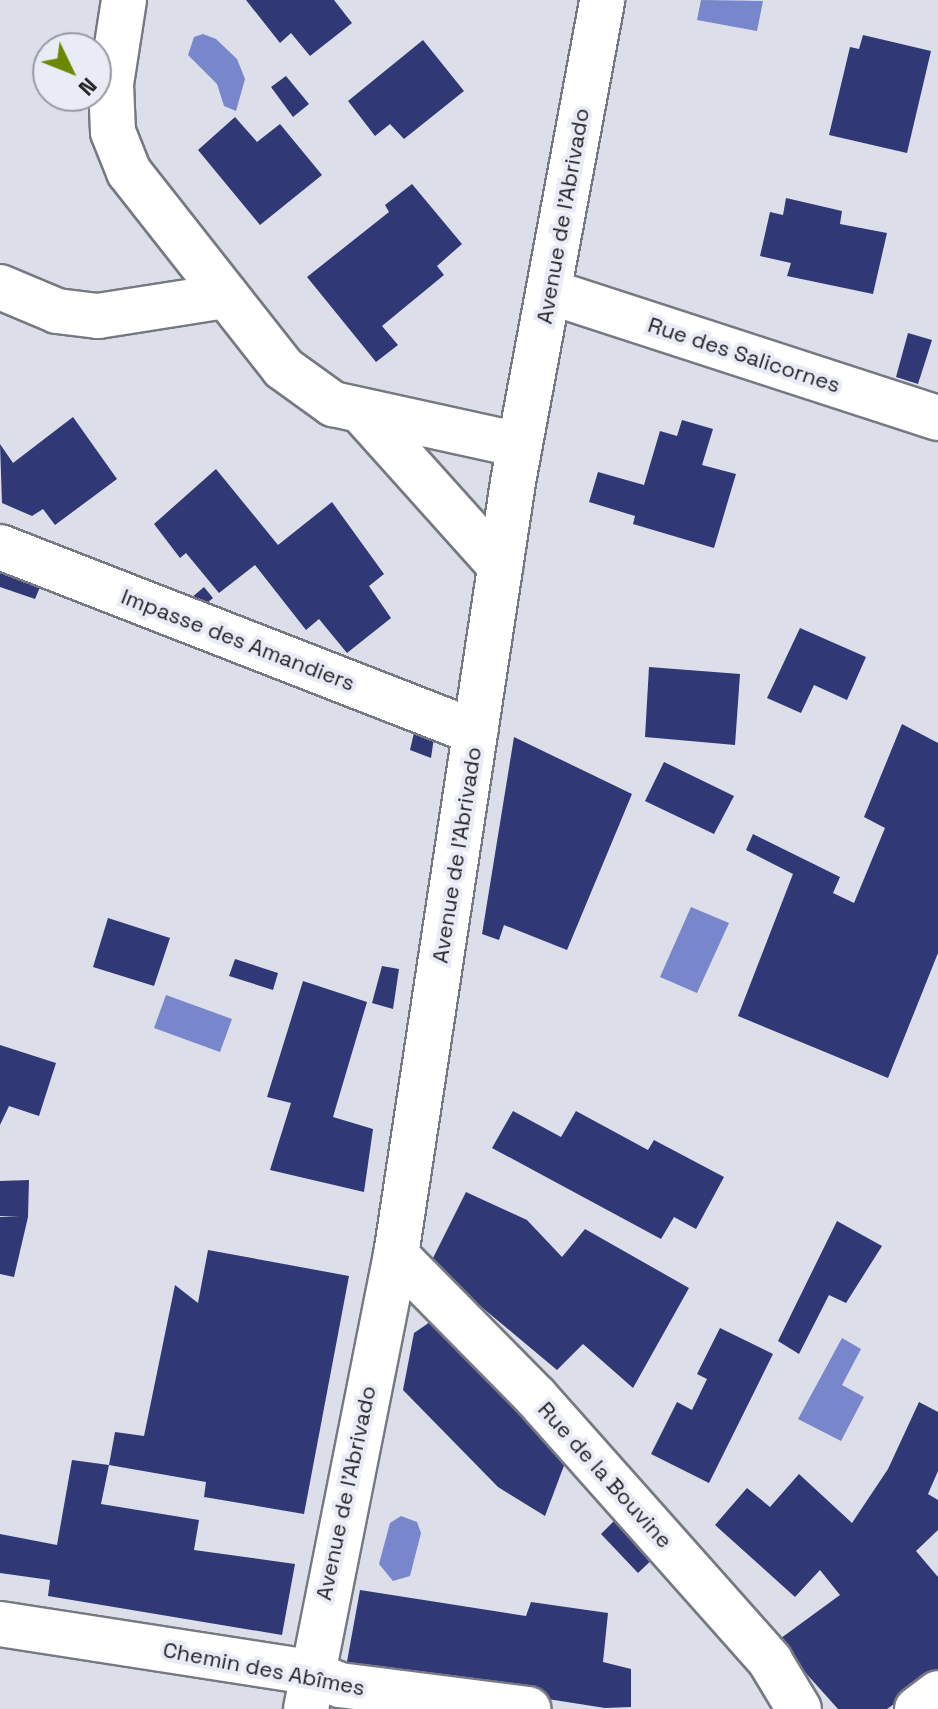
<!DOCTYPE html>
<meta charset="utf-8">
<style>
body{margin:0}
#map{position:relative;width:938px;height:1709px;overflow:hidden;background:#dcdfe9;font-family:"Space Grotesk",sans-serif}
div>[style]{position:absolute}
.water>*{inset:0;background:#7886cb}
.building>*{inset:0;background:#303976}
.roads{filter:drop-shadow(2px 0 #767982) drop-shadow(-2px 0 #767982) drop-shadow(0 2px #767982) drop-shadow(0 -2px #767982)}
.minor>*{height:44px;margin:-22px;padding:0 22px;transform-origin:22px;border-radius:22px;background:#fff}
span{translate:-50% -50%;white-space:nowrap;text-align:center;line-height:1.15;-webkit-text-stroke:8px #e9ecf6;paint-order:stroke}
.street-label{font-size:22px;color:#1f2023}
.north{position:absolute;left:32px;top:32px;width:80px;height:80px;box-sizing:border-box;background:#e9ecf6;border:2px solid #989aa2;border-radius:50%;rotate:133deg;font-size:22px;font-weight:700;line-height:32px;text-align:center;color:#1f2023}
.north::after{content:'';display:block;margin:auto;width:28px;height:36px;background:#6a8802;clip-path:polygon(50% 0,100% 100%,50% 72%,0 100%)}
</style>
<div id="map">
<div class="water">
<i style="clip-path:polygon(701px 0,763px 1px,757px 31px,697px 20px)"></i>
<i style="clip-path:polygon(203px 34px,216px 39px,237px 59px,245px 79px,236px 111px,224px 106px,217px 84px,188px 55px,194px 37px)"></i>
<i style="clip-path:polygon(691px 907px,729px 923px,697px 993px,660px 977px)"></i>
<i style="clip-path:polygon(166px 995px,232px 1019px,220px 1052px,154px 1028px)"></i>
<i style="clip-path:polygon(842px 1338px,861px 1349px,842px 1385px,864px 1397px,841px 1441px,798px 1419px)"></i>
<i style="clip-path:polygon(401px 1516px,417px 1522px,421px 1533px,410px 1576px,393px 1581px,379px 1564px,390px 1523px)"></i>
</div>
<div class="building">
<i style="clip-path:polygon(246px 0,334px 0,352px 23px,310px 56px,291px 33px,280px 43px)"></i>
<i style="clip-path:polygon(863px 35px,931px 51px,907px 153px,829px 135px,850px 47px,859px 49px)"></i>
<i style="clip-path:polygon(423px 40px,464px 91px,404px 139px,390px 124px,375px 136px,348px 101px)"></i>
<i style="clip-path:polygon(286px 76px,309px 104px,293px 117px,271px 87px)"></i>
<i style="clip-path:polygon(235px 117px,257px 142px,280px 124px,322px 175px,260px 225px,198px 150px)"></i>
<i style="clip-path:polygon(412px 184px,462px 244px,437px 266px,444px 275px,382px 326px,398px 345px,376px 362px,307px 277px,389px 212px,385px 205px)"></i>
<i style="clip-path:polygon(786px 198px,842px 211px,840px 224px,887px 233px,873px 294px,787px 276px,791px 263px,760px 256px,770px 212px,783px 215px)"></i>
<i style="clip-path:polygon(908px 333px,932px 340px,918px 384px,896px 377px)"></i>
<i style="clip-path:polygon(73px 417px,117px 479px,55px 525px,43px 509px,32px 516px,2px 503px,0 444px,13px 463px)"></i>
<i style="clip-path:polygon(682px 420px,713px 429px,702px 465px,736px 474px,714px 548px,633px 524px,635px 516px,589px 502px,598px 472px,644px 485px,660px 431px,677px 436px)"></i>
<i style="clip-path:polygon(216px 469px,278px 545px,332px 502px,384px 574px,369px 586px,391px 618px,347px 653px,319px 619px,306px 630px,255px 565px,219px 593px,186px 553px,180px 558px,154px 524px)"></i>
<i style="clip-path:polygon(0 562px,43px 580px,35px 599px,0 587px)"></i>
<i style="clip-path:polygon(204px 587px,213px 598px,199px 610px,184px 604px)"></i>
<i style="clip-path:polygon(800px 628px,866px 657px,847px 700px,814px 685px,801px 713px,767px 698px)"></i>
<i style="clip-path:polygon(649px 667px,740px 674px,735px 745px,645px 737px)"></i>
<i style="clip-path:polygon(416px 724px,435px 731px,431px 758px,410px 750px)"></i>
<i style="clip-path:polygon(902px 724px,938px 743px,938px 953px,888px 1078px,738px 1016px,793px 874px,746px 850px,753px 834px,840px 877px,833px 893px,854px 903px,885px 828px,864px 817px)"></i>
<i style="clip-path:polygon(514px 737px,632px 794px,567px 950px,504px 925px,499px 940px,482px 934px)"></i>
<i style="clip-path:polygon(664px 762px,734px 796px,714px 834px,645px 801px)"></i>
<i style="clip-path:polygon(108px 918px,170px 938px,154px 986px,93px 967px)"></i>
<i style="clip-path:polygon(235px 959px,278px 973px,273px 990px,229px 976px)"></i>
<i style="clip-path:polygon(382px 966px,399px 969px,393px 1009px,372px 1003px)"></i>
<i style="clip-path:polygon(303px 981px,367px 1002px,333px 1117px,373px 1129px,364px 1192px,270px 1170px,291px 1103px,267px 1097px)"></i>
<i style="clip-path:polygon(0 1045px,56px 1063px,39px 1116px,9px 1106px,0 1125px)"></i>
<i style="clip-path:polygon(513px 1111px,561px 1137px,576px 1111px,648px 1150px,654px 1140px,724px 1177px,696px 1229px,674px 1217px,661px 1239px,492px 1148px)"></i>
<i style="clip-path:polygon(29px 1180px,28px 1217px,14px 1277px,0 1274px,0 1217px,19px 1217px,0 1216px,0 1181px)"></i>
<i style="clip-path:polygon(466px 1192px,527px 1220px,562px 1257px,585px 1229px,689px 1288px,633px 1388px,583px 1344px,557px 1370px,430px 1264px)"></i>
<i style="clip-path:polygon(837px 1221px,882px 1246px,846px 1303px,829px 1295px,799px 1354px,778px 1341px)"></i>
<i style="clip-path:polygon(208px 1250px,349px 1276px,304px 1514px,204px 1497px,206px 1482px,109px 1465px,101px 1504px,199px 1520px,194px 1550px,295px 1564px,282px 1635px,48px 1596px,50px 1580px,0 1573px,0 1534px,57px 1545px,72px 1460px,109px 1465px,115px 1432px,144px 1436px,175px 1285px,198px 1303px)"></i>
<i style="clip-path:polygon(430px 1322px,568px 1455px,545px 1516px,498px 1487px,403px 1390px,414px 1333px)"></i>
<i style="clip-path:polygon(720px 1328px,773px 1354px,709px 1483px,651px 1454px,677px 1402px,692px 1410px,707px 1379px,697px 1374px)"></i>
<i style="clip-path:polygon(919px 1402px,938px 1412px,938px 1471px,928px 1494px,938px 1500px,938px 1530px,916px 1551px,938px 1577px,938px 1673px,887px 1709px,838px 1709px,777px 1641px,840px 1595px,820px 1570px,795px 1597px,715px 1525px,747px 1488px,770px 1507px,799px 1474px,852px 1523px,888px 1469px)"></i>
<i style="clip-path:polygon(621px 1514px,657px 1555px,638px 1573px,601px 1534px)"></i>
<i style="clip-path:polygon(360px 1590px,526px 1616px,531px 1602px,608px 1613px,603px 1662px,631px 1669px,631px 1707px,605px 1708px,346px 1667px)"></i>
</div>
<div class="roads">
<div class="minor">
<i style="left:124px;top:0;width:85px;rotate:98.8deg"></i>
<i style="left:111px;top:84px;width:48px;rotate:87.6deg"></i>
<i style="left:113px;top:132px;width:43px;rotate:68.2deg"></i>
<i style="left:129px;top:172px;width:249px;rotate:51.8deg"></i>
<i style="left:283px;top:368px;width:62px;rotate:35.8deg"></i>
<i style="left:333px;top:404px;width:190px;rotate:12.4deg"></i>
<i style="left:0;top:287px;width:62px;rotate:22.8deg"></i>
<i style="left:57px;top:311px;width:41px;rotate:7deg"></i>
<i style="left:98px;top:316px;width:130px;rotate:-8.9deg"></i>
<i style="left:550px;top:292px;width:408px;rotate:18deg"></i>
<i style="left:362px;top:412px;width:207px;rotate:48.1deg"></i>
<i style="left:0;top:547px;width:510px;rotate:21.28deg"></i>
<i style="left:396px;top:1255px;width:199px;rotate:45.4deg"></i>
<i style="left:536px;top:1397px;width:353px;rotate:48.4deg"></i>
<i style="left:770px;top:1661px;width:56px;rotate:58.9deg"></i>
<i style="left:0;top:1624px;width:313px;rotate:8.8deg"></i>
<i style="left:309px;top:1672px;width:34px;rotate:23deg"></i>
<i style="left:340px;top:1685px;width:190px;rotate:7.3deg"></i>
<i style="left:306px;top:1709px;width:463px;rotate:-78.8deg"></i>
<i style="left:396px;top:1255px;width:782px;rotate:-81.39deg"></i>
<i style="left:513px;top:482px;width:490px;rotate:-79.5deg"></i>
<i style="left:917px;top:1709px;width:26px;rotate:-37deg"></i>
</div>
</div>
<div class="street-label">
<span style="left:563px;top:216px;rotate:-80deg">Avenue de l'Abrivado</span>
<span style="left:744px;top:355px;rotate:18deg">Rue des Salicornes</span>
<span style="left:238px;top:640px;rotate:21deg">Impasse des Amandiers</span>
<span style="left:457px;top:855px;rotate:-81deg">Avenue de l'Abrivado</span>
<span style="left:605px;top:1475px;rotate:48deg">Rue de la Bouvine</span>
<span style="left:346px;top:1493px;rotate:-78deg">Avenue de l'Abrivado</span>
<span style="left:264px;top:1669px;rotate:11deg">Chemin des Abîmes</span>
</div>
<div class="north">N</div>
</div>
